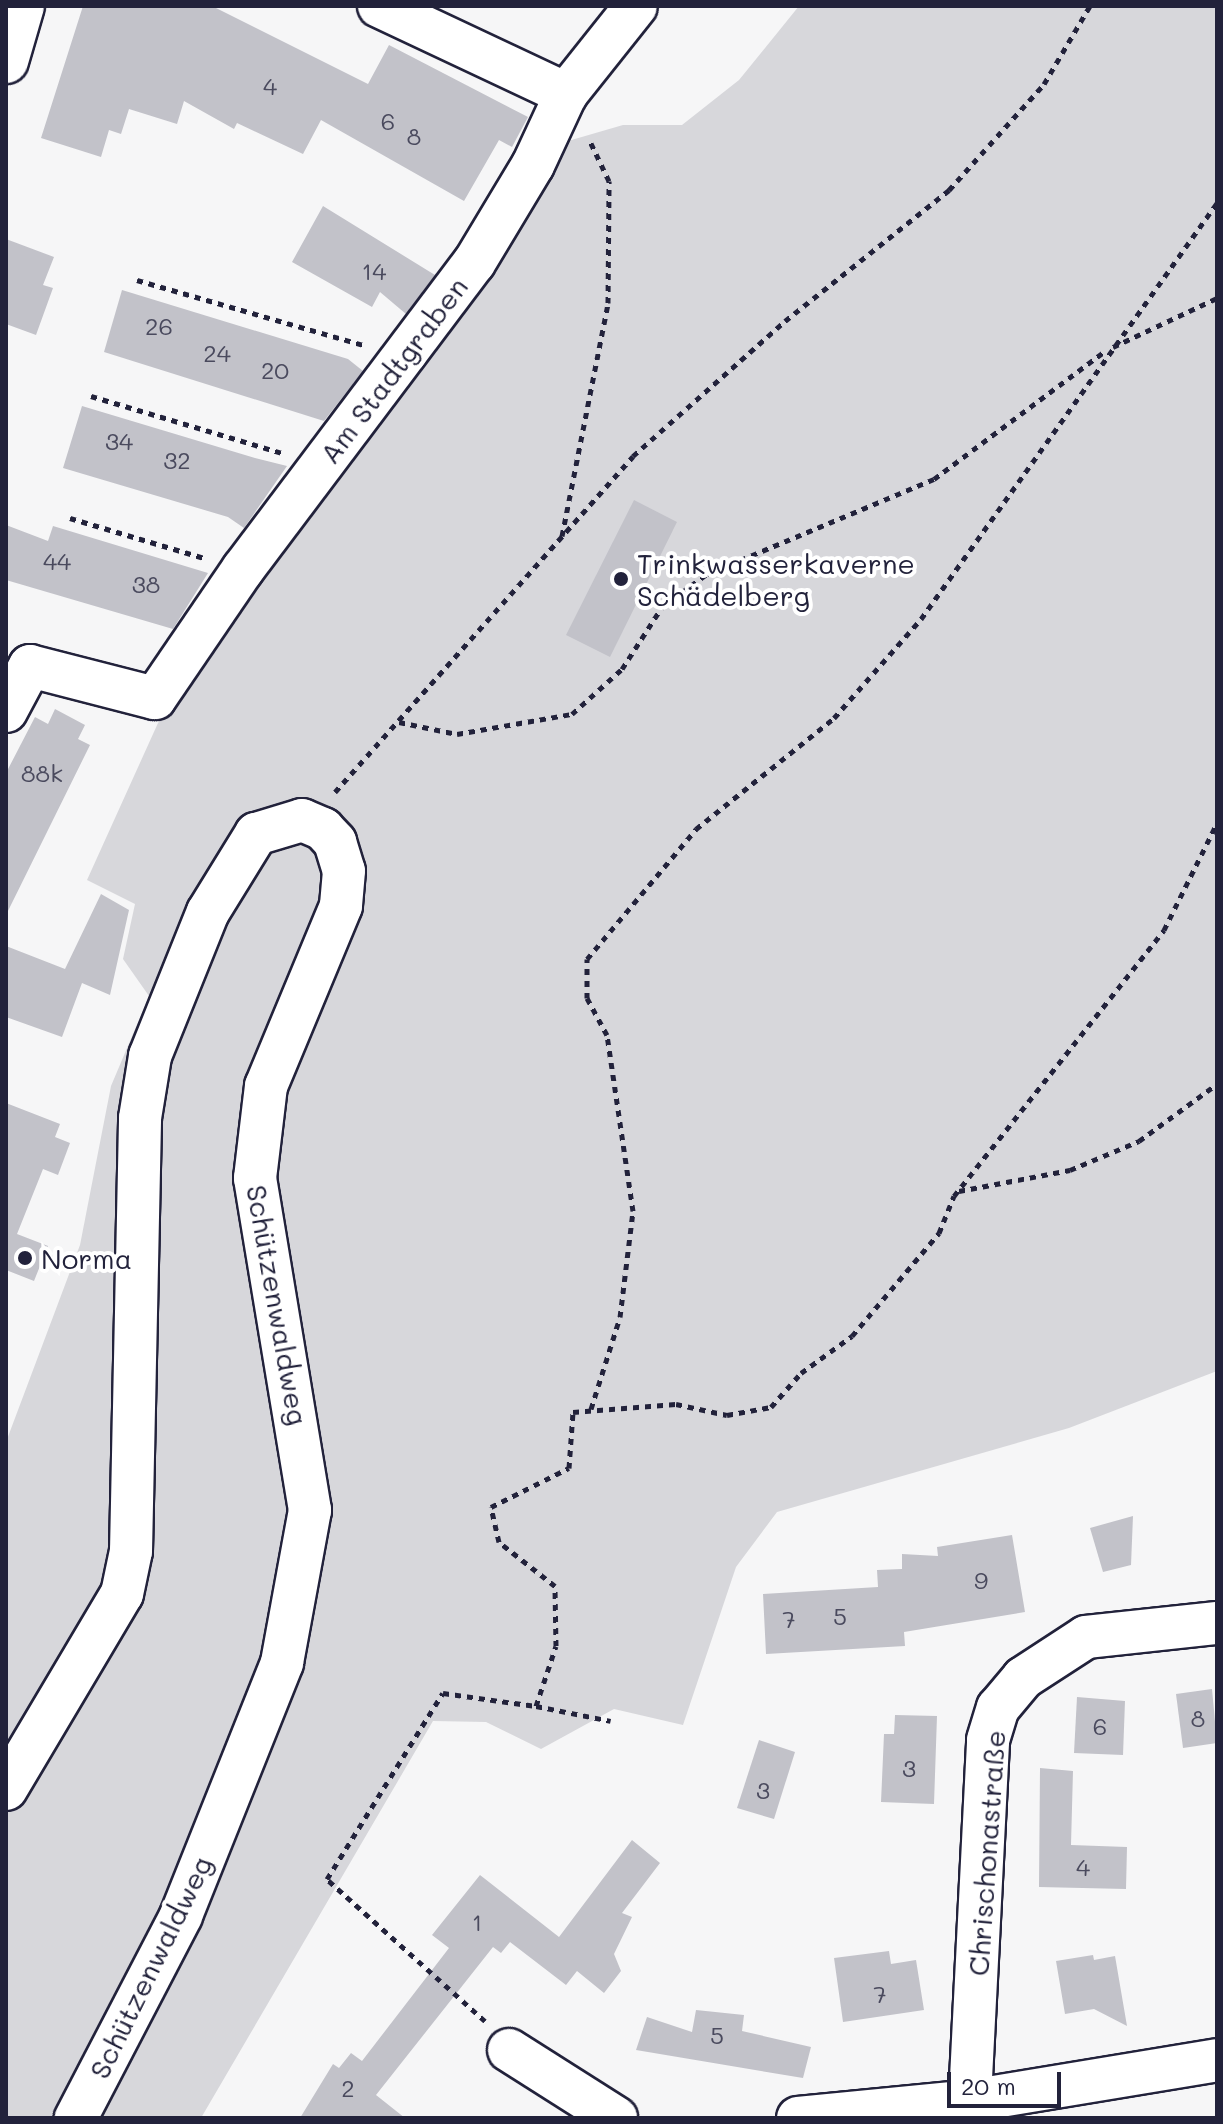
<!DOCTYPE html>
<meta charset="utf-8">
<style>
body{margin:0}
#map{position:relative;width:1223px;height:2124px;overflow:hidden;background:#f6f6f7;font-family:Mali,sans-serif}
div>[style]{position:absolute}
.green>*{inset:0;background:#d7d7db}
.building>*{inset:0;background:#c2c2c9}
.path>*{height:5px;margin-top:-2.5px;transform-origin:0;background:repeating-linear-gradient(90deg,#22223b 0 6px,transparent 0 12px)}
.roads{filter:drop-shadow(2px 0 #22223b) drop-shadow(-2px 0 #22223b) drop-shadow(0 2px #22223b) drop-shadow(0 -2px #22223b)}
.street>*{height:42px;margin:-21px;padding:0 21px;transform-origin:21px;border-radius:21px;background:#fff}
.secondary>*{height:44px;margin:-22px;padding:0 22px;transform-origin:22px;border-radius:22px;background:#fff}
.dots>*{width:22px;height:22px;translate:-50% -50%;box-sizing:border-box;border:4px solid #fff;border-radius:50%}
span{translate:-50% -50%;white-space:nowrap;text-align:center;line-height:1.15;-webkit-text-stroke:8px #fff;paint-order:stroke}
.number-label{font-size:24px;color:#4a4a5e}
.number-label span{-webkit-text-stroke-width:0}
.street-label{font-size:28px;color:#22223b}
.poi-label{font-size:28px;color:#22223b}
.left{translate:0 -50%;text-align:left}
.frame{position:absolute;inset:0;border:8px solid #22223b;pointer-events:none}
.scale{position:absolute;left:947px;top:2072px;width:114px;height:36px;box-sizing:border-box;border:4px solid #22223b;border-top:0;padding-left:10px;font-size:24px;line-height:28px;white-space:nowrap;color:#22223b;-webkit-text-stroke:6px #fff;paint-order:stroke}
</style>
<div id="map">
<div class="green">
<i style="clip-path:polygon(799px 6px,1217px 6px,1217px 1371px,1069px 1428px,777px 1512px,736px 1567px,683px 1725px,614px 1709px,541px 1749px,486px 1722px,433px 1721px,201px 2118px,6px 2118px,6px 1442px,80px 1245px,111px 1086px,149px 996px,123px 959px,135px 904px,87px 880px,158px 723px,568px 141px,623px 125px,682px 125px,739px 80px)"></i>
</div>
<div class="building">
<i style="clip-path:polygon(83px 6px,212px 6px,368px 84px,389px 45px,528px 117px,512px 147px,499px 140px,464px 201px,321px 120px,303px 154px,237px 123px,234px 129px,184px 101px,177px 124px,129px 109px,121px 134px,109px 130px,101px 157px,41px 138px)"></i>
<i style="clip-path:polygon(323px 206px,435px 275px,406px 314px,380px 292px,372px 307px,292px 262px)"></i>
<i style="clip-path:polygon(6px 239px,54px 257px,43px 285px,53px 288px,36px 335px,6px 324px)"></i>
<i style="clip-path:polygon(122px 290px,348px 359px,363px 371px,324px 421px,104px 352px)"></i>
<i style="clip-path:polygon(82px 406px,255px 458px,287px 466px,244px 528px,228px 517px,63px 468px)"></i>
<i style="clip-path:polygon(634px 500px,677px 522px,610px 657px,566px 635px)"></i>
<i style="clip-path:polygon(6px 525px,48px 541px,53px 526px,208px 573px,173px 629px,6px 580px)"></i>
<i style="clip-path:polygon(55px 709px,85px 725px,78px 739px,90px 745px,6px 915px,6px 773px,35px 717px,48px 724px)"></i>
<i style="clip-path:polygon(101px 894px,129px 910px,110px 995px,82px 983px,62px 1037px,6px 1017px,6px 946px,65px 969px)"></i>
<i style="clip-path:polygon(6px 1103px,60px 1124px,55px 1137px,70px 1143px,58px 1175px,43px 1169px,17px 1234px,48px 1246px,34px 1281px,6px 1270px)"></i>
<i style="clip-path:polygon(1133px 1516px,1131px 1565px,1103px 1572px,1090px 1528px)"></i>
<i style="clip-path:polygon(1012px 1535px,1025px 1612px,904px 1632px,905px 1646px,766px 1654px,763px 1594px,878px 1587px,877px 1570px,902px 1569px,902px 1554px,938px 1556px,937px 1547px)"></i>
<i style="clip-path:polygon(1212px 1689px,1217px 1743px,1183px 1748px,1176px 1694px)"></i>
<i style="clip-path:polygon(1077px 1697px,1125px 1701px,1123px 1755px,1074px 1753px)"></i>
<i style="clip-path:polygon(895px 1715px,937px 1716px,934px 1804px,881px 1802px,884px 1734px,894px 1734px)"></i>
<i style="clip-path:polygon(759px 1740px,795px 1752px,774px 1819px,737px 1808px)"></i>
<i style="clip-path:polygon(1040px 1768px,1073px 1771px,1071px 1845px,1127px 1847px,1126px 1889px,1039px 1887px)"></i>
<i style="clip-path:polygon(632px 1840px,660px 1863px,622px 1913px,632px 1917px,614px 1954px,621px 1971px,604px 1993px,577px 1971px,566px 1985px,510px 1942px,501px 1953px,493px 1947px,376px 2095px,405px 2118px,300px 2118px,333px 2064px,339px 2068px,351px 2053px,362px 2061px,449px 1948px,432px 1935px,480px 1875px,559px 1937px)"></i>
<i style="clip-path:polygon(889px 1951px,891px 1964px,916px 1960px,924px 2010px,843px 2022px,834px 1958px)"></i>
<i style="clip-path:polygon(1093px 1955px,1094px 1960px,1115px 1956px,1127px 2026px,1094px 2009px,1065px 2014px,1056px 1961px)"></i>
<i style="clip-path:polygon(696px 2010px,744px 2015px,742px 2031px,811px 2047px,803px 2078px,636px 2050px,647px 2017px,692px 2032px)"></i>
</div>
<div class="path">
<i style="left:137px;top:280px;width:236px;rotate:16deg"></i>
<i style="left:1113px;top:347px;width:115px;rotate:-25.2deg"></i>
<i style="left:91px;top:396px;width:199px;rotate:16.6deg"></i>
<i style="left:70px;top:518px;width:140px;rotate:16.6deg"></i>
<i style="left:562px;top:536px;width:237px;rotate:-78.8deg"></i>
<i style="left:608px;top:303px;width:122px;rotate:-89.5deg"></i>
<i style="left:609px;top:181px;width:47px;rotate:-115.5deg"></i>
<i style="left:399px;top:722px;width:59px;rotate:11.7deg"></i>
<i style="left:457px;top:734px;width:117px;rotate:-9.9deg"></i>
<i style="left:572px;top:714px;width:67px;rotate:-42deg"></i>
<i style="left:622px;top:669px;width:74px;rotate:-57.2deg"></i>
<i style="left:662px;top:607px;width:56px;rotate:-36.3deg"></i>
<i style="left:707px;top:574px;width:246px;rotate:-22.7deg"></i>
<i style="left:934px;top:479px;width:212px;rotate:-36.8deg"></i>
<i style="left:335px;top:792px;width:449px;rotate:-48.4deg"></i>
<i style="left:633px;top:456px;width:203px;rotate:-41.6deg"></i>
<i style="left:785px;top:321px;width:210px;rotate:-38.6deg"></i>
<i style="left:949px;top:190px;width:142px;rotate:-48.1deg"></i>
<i style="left:1044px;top:84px;width:91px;rotate:-59.5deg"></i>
<i style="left:959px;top:1191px;width:113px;rotate:-10.7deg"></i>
<i style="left:1070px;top:1170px;width:75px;rotate:-22.8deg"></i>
<i style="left:1139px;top:1141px;width:97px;rotate:-36.2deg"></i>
<i style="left:591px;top:1409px;width:96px;rotate:-72.5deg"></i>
<i style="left:620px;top:1317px;width:107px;rotate:-83deg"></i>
<i style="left:633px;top:1211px;width:178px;rotate:-98.4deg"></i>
<i style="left:607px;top:1035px;width:42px;rotate:-118.4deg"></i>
<i style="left:587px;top:998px;width:39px;rotate:-90deg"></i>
<i style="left:587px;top:959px;width:170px;rotate:-50deg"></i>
<i style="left:696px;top:829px;width:177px;rotate:-38.8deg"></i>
<i style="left:834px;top:718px;width:132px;rotate:-48.7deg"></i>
<i style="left:921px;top:619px;width:511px;rotate:-54.57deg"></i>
<i style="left:536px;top:1706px;width:76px;rotate:11.3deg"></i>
<i style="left:485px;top:2021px;width:212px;rotate:-138.1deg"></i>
<i style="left:327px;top:1879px;width:219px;rotate:-58.1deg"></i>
<i style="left:443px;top:1693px;width:94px;rotate:8deg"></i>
<i style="left:536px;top:1706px;width:63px;rotate:-71.6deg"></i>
<i style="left:556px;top:1646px;width:60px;rotate:-91deg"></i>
<i style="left:555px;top:1586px;width:71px;rotate:-141.8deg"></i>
<i style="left:499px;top:1542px;width:36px;rotate:-103deg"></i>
<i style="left:491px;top:1507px;width:87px;rotate:-26.6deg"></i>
<i style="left:569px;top:1468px;width:56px;rotate:-85.9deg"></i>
<i style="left:573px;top:1412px;width:103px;rotate:-4.4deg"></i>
<i style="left:676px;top:1404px;width:52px;rotate:12.2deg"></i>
<i style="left:727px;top:1415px;width:45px;rotate:-10.3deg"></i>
<i style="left:771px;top:1407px;width:45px;rotate:-48.6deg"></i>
<i style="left:801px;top:1373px;width:63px;rotate:-36deg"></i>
<i style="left:852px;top:1336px;width:135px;rotate:-49.8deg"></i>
<i style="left:939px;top:1233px;width:40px;rotate:-68deg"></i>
<i style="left:954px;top:1196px;width:339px;rotate:-51.7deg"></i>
<i style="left:1164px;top:930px;width:119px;rotate:-63.6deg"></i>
</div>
<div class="roads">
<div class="street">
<i style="left:379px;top:6px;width:207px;rotate:25.2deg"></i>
<i style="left:6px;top:711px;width:51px;rotate:-61.9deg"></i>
<i style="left:30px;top:666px;width:129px;rotate:14.4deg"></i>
<i style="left:155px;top:698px;width:156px;rotate:-55.7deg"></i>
<i style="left:243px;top:569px;width:383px;rotate:-53deg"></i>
<i style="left:474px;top:263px;width:114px;rotate:-59deg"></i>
<i style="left:533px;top:165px;width:78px;rotate:-65.1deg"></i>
<i style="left:566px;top:94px;width:112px;rotate:-51.5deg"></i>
<i style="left:6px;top:1789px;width:227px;rotate:-59.3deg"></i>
<i style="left:122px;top:1594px;width:44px;rotate:-78.2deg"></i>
<i style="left:131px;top:1551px;width:433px;rotate:-88.8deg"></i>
<i style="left:140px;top:1118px;width:63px;rotate:-80.8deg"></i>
<i style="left:150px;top:1056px;width:155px;rotate:-68.1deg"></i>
<i style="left:208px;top:912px;width:92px;rotate:-58.4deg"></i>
<i style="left:256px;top:834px;width:48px;rotate:-16.9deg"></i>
<i style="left:302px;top:820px;width:23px;rotate:23deg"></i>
<i style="left:323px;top:829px;width:18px;rotate:47deg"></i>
<i style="left:335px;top:842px;width:30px;rotate:73deg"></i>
<i style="left:344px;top:871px;width:35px;rotate:95deg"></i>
<i style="left:341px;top:906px;width:195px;rotate:112.6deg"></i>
<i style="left:266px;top:1086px;width:93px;rotate:96.8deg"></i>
<i style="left:255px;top:1178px;width:337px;rotate:80.6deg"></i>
<i style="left:310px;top:1510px;width:156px;rotate:100.4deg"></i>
<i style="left:282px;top:1663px;width:272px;rotate:111.8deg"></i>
<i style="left:181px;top:1916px;width:228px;rotate:117.5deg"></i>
<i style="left:509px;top:2050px;width:127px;rotate:32.4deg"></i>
<i style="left:798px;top:2118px;width:173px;rotate:-5.6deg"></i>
<i style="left:970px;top:2101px;width:250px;rotate:-9.4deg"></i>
<i style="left:969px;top:2118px;width:378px;rotate:-87.1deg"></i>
<i style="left:988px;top:1740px;width:34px;rotate:-73deg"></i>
<i style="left:998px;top:1708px;width:39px;rotate:-50deg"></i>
<i style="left:1023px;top:1678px;width:75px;rotate:-33.1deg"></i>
<i style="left:1086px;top:1637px;width:132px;rotate:-6.1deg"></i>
</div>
<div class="secondary">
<i style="left:6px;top:61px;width:57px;rotate:-73.8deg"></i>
</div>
</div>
<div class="dots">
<i style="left:621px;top:579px;background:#22223b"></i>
<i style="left:25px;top:1258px;background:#22223b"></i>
</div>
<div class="number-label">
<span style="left:270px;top:86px">4</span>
<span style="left:388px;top:121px">6</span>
<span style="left:414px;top:136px">8</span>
<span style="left:374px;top:271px">14</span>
<span style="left:159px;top:326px">26</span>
<span style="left:217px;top:353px">24</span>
<span style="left:275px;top:370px">20</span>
<span style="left:119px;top:441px">34</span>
<span style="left:177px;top:460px">32</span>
<span style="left:57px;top:561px">44</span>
<span style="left:146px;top:584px">38</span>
<span style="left:42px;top:773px">88k</span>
<span style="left:981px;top:1580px">9</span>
<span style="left:840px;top:1616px">5</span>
<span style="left:789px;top:1619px">7</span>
<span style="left:1198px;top:1718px">8</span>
<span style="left:1100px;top:1726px">6</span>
<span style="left:909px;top:1768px">3</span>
<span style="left:763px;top:1790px">3</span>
<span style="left:1083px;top:1867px">4</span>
<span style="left:477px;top:1922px">1</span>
<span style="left:880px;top:1994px">7</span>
<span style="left:717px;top:2035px">5</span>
<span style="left:348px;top:2088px">2</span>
</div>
<div class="street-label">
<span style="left:393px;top:370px;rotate:-53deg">Am Stadtgraben</span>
<span style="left:278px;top:1305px;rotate:80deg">Schützenwaldweg</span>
<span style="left:986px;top:1853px;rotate:-86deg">Chrischonastraße</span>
<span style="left:150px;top:1967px;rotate:-64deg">Schützenwaldweg</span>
</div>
<div class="poi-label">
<span class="left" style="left:637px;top:579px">Trinkwasserkaverne<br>Schädelberg</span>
<span class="left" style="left:41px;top:1258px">Norma</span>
</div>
<div class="frame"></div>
<div class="scale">20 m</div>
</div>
